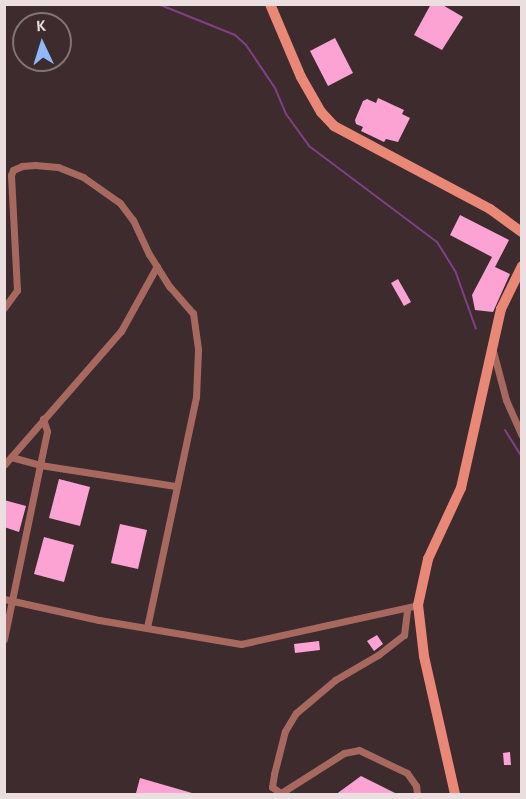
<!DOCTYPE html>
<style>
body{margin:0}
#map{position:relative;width:526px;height:799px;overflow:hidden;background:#3d2b2e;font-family:"Alegreya Sans",sans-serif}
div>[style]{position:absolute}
.stream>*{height:2px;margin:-1px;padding:0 1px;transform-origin:1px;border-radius:1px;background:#7e4182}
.building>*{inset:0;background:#fda3d3}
.street>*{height:7px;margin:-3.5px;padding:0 3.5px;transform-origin:3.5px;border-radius:3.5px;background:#a7695f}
.secondary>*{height:10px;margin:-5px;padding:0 5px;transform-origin:5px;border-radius:5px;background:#ea8877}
span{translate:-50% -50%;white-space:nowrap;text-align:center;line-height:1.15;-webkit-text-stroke:6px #3d2b2e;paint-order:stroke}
.frame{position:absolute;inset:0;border:6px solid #eadedf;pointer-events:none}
.north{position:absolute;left:12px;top:12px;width:60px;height:60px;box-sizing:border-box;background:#3d2b2e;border:2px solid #827375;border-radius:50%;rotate:356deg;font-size:16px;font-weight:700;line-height:24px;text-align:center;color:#eadedf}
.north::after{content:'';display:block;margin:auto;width:21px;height:27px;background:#8fb8fd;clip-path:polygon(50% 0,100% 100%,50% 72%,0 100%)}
</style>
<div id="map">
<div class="stream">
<i style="left:158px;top:4px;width:83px;rotate:21.9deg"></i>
<i style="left:235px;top:35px;width:15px;rotate:42deg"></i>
<i style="left:246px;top:45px;width:52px;rotate:56deg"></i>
<i style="left:275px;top:88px;width:28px;rotate:67deg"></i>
<i style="left:286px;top:114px;width:39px;rotate:54deg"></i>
<i style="left:309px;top:146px;width:160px;rotate:36.9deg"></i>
<i style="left:437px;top:242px;width:36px;rotate:58deg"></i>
<i style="left:456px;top:273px;width:59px;rotate:70.3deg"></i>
<i style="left:505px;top:430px;width:32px;rotate:58deg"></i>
</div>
<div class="building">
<i style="clip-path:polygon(431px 4px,441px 4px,463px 17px,442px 50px,414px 35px)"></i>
<i style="clip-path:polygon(335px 38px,353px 73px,328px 86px,310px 51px)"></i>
<i style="clip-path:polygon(378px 98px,404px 110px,402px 114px,410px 118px,398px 142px,386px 139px,384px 142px,361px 131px,363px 127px,356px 124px,355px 120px,363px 101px,367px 99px,376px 103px)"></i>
<i style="clip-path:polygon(460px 215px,509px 240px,495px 267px,510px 274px,493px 312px,475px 310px,472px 295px,492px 257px,450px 235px)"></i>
<i style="clip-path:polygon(398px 279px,411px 302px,404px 306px,391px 283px)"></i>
<i style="clip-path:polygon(59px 479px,90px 487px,80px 526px,49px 518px)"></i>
<i style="clip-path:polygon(4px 500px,26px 506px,19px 532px,4px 527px)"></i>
<i style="clip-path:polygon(120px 524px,147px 530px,138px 569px,111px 563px)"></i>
<i style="clip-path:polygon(44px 537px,74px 545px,64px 582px,34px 574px)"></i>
<i style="clip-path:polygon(377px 635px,383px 644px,374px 651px,367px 641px)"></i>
<i style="clip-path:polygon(319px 641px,320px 650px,295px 653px,294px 644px)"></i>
<i style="clip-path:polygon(510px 752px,511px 765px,504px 765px,503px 753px)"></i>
<i style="clip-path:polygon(361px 776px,399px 795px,335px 795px)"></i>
<i style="clip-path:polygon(140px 778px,192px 793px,192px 795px,136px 793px)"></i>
</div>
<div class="street">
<i style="left:4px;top:308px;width:22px;rotate:-54deg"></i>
<i style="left:17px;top:290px;width:115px;rotate:-93deg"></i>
<i style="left:11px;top:175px;width:5px;rotate:-68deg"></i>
<i style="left:13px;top:170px;width:10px;rotate:-24deg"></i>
<i style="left:22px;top:166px;width:13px;rotate:-4deg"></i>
<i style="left:35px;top:165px;width:23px;rotate:5deg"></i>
<i style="left:58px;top:167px;width:27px;rotate:22deg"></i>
<i style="left:83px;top:177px;width:45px;rotate:35.1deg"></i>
<i style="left:120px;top:203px;width:21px;rotate:53deg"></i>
<i style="left:133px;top:220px;width:38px;rotate:65deg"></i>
<i style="left:149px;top:254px;width:39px;rotate:58deg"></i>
<i style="left:170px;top:287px;width:35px;rotate:49deg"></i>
<i style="left:193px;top:313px;width:37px;rotate:82deg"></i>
<i style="left:198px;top:350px;width:47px;rotate:92.4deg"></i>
<i style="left:196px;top:397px;width:236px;rotate:102deg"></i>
<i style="left:493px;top:351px;width:51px;rotate:75.1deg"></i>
<i style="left:506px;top:400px;width:39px;rotate:66deg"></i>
<i style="left:11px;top:457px;width:30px;rotate:15deg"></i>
<i style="left:40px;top:465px;width:137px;rotate:8.8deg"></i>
<i style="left:4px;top:465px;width:178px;rotate:-48.9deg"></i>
<i style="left:121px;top:331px;width:74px;rotate:-61deg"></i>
<i style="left:4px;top:599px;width:97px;rotate:12.5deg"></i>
<i style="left:99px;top:620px;width:144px;rotate:9.6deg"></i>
<i style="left:241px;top:644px;width:181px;rotate:-12.4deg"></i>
<i style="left:4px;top:639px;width:212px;rotate:-78.3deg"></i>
<i style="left:47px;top:431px;width:13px;rotate:-108deg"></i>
<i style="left:281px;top:793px;width:75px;rotate:-32.4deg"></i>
<i style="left:344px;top:753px;width:15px;rotate:-11deg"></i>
<i style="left:359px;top:750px;width:53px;rotate:25.6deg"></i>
<i style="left:407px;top:773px;width:16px;rotate:55deg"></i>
<i style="left:416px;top:786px;width:8px;rotate:83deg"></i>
<i style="left:282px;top:794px;width:12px;rotate:-145deg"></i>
<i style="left:272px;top:787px;width:13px;rotate:-81deg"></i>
<i style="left:274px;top:774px;width:44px;rotate:-75.7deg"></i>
<i style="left:285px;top:731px;width:21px;rotate:-59deg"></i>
<i style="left:296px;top:713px;width:51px;rotate:-40.2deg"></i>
<i style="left:335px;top:680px;width:50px;rotate:-30.2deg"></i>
<i style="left:378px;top:655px;width:33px;rotate:-38deg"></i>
<i style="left:404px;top:635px;width:26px;rotate:-83deg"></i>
</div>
<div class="secondary">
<i style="left:270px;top:4px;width:79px;rotate:67deg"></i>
<i style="left:301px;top:77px;width:40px;rotate:60.3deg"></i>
<i style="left:321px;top:112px;width:19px;rotate:47deg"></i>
<i style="left:334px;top:126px;width:177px;rotate:28deg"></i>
<i style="left:490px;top:209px;width:39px;rotate:36deg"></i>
<i style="left:455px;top:794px;width:141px;rotate:-102.7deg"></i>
<i style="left:424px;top:656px;width:51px;rotate:-96.7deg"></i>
<i style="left:418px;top:605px;width:47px;rotate:-77.7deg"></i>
<i style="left:428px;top:559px;width:78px;rotate:-65.1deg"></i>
<i style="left:461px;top:488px;width:183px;rotate:-77.4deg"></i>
<i style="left:501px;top:309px;width:48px;rotate:-64deg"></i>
</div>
<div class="frame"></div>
<div class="north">K</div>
</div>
